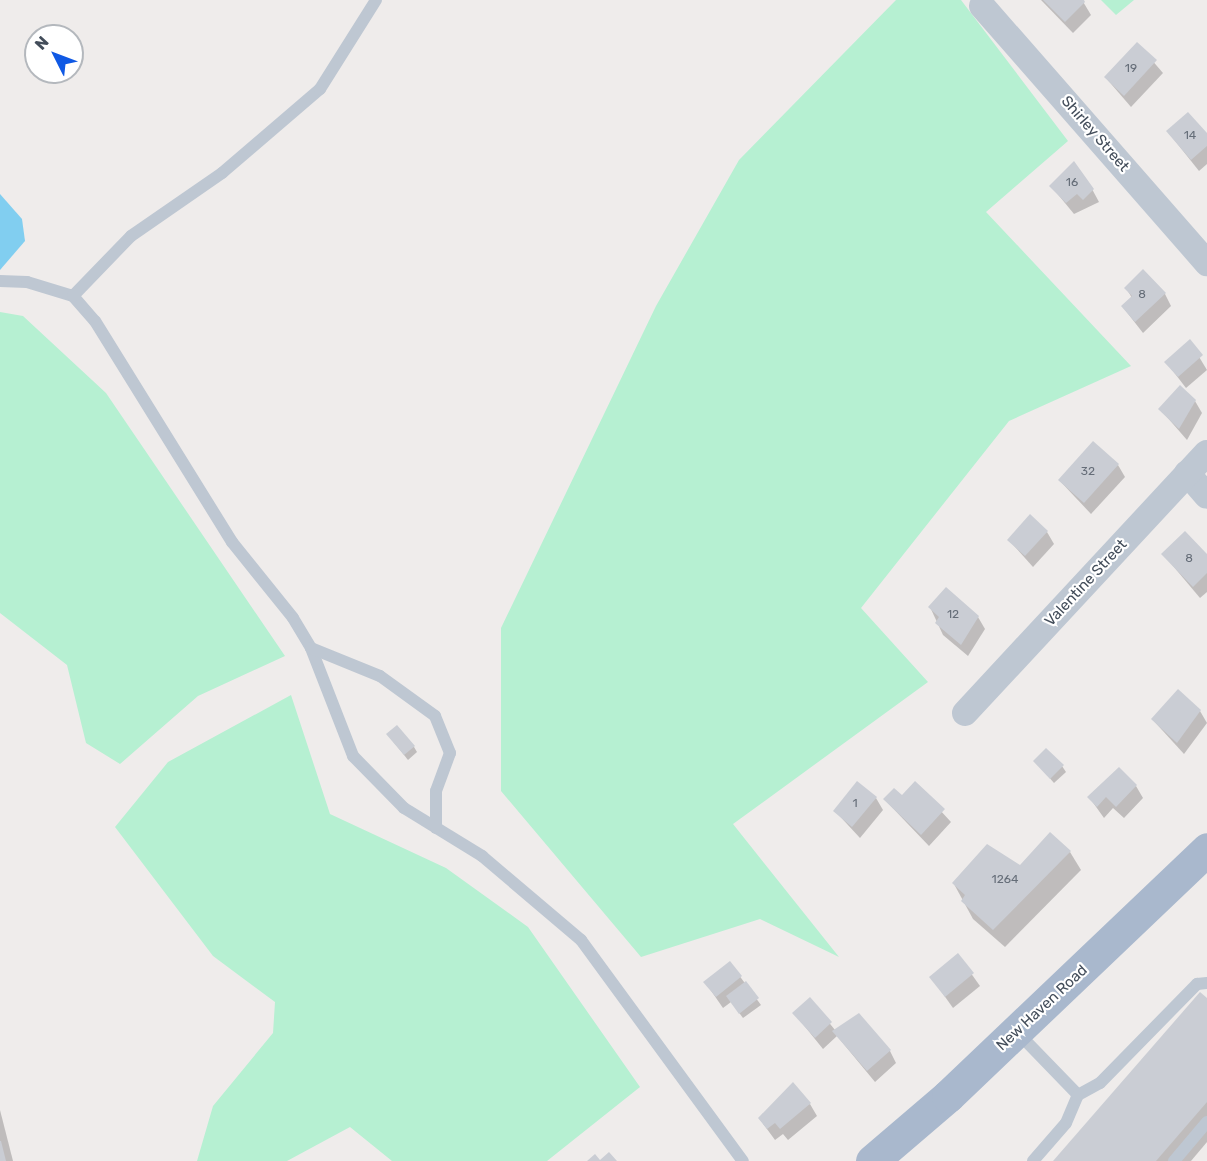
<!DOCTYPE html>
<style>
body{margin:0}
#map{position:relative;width:1207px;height:1161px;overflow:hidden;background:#efeceb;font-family:Rubik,sans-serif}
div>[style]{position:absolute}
.green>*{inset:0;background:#b6f0d2}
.water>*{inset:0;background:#81cef0}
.shadow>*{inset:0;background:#0003}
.building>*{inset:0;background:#cacdd4}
.service>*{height:12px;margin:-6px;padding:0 6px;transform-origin:6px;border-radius:6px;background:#bec7d2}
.minor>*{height:26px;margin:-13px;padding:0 13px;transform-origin:13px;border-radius:13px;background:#bec7d2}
.primary>*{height:33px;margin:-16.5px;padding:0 16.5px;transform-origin:16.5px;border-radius:16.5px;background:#a9b8cd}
span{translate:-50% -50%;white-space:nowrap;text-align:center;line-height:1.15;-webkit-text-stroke:4.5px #fff;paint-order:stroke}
.number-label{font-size:12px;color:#656d78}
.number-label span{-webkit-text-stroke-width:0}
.street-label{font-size:15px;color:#434d5a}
.north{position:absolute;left:24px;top:24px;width:60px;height:60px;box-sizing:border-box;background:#fff;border:2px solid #b4b8bd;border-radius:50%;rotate:312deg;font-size:16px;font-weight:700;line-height:24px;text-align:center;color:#434d5a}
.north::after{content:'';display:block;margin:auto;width:21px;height:27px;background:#1059e4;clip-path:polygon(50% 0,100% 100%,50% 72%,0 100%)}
</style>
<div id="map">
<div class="green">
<i style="clip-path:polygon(896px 0,961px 0,1068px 141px,986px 212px,1131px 366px,1009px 421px,861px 608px,928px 682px,733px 824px,839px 957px,760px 919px,641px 957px,501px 791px,501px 628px,656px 306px,739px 160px)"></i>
<i style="clip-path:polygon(1101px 0,1134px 0,1116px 15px)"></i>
<i style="clip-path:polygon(0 312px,23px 316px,106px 393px,285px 656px,198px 696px,120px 764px,86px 743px,67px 665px,0 613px)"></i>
<i style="clip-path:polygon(291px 695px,330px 814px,446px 868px,528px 927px,640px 1087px,547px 1161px,392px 1161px,350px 1127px,287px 1161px,197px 1161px,213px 1106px,273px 1033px,275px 1002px,213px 956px,115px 827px,168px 762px)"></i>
</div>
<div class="water">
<i style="clip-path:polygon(0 194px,22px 219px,25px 241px,0 270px)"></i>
</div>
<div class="shadow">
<i style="clip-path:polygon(1041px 0,1082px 0,1091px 15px,1073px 33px)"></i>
<i style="clip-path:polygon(1138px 44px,1163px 73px,1131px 107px,1106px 78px)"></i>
<i style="clip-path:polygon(1168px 132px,1207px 135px,1207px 164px,1199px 171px)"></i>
<i style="clip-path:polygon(1051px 186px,1092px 189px,1099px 202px,1074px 214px)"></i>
<i style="clip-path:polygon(1126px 288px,1165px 294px,1171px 306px,1143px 333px,1122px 306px,1132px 298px)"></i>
<i style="clip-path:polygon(1190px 342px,1207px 370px,1186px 388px,1166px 362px)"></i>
<i style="clip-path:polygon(1195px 401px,1202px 413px,1187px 440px,1160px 409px)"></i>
<i style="clip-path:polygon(1118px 465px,1125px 477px,1091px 514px,1060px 481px)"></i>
<i style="clip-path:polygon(1047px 532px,1054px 544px,1033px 567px,1009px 540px)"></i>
<i style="clip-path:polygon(1163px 554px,1207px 556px,1207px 592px,1200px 598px)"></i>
<i style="clip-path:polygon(930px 607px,978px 617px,985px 629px,968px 656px,943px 635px)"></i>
<i style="clip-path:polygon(1200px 711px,1207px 723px,1184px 754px,1152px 719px)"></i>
<i style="clip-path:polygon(388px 735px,414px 747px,417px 752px,408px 760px)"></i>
<i style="clip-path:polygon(1035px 761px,1062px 766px,1066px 772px,1054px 783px)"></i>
<i style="clip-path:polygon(915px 783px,951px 822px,929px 846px,885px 800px,902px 797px)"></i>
<i style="clip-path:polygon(1136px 786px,1143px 798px,1124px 818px,1113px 808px,1104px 818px,1089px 797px)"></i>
<i style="clip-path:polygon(876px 798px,883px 810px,860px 838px,835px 811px)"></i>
<i style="clip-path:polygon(1070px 852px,1081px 870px,1005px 947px,973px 919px,954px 884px)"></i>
<i style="clip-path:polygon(958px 955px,980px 986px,953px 1008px,931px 977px)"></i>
<i style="clip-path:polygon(730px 963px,761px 1005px,743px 1018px,731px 1002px,723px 1008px,705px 982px)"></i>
<i style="clip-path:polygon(810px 999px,835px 1030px,890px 1051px,896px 1063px,875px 1082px,837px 1036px,823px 1049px,794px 1013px)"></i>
<i style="clip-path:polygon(1207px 1000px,1207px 1142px,1191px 1161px,1055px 1161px)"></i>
<i style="clip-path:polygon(810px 1104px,817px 1116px,788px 1140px,783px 1134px,775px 1140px,759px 1118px)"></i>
<i style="clip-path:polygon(0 1110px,13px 1161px,0 1161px)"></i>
</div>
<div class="building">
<i style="clip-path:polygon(1043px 0,1084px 0,1085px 2px,1065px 22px)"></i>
<i style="clip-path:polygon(1137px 42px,1157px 60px,1124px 96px,1104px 77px)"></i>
<i style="clip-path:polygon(1188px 112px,1207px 133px,1207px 146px,1191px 160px,1166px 131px)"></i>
<i style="clip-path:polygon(1074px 161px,1094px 189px,1083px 200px,1077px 194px,1066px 203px,1049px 186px)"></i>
<i style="clip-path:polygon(1143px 269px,1166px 293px,1135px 322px,1121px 306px,1132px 296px,1124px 288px)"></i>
<i style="clip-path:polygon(1190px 339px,1203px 355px,1178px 377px,1164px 362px)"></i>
<i style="clip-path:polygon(1180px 385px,1196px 400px,1179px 429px,1158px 409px)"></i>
<i style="clip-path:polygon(1093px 441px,1119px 464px,1084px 503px,1058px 480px)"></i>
<i style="clip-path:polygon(1030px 514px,1048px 531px,1025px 556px,1007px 540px)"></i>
<i style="clip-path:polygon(1185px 531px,1207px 554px,1207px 573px,1193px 587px,1161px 554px)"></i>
<i style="clip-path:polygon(946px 587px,979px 616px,961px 645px,935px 623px,939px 617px,928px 607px)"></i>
<i style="clip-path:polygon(1178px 689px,1201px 710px,1177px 743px,1151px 719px)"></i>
<i style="clip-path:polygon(397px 725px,415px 746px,404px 755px,386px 734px)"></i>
<i style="clip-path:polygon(1046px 748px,1064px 765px,1050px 779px,1033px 761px)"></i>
<i style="clip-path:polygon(1119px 767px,1137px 785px,1116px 807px,1106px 797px,1097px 807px,1087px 797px)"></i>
<i style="clip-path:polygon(857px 781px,877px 797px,852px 827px,833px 811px)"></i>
<i style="clip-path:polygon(915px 781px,945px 809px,921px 835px,883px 799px,894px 788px,902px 795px)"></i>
<i style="clip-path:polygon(1050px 832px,1071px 851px,993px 930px,961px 901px,965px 895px,952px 883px,987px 844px,1020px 865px)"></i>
<i style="clip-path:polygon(958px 953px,974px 973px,945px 997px,929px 977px)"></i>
<i style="clip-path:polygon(730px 961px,742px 976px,716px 997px,703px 982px)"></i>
<i style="clip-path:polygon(746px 981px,759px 998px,739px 1014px,726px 996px)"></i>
<i style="clip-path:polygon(1200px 992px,1207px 998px,1207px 1102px,1156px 1161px,1053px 1161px)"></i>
<i style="clip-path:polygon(810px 997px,832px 1022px,815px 1038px,792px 1013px)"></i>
<i style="clip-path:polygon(859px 1013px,891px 1050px,867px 1071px,832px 1031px)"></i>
<i style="clip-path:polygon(793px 1082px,811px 1103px,780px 1129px,775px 1123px,767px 1129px,758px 1118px)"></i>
<i style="clip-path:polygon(0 1141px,1px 1141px,6px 1161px,0 1161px)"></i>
<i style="clip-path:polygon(609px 1152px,617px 1161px,587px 1161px,595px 1154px,600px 1160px)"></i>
</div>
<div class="service">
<i style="left:0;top:281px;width:27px;rotate:2deg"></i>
<i style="left:27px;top:282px;width:48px;rotate:16.9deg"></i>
<i style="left:73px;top:296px;width:33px;rotate:49deg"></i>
<i style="left:95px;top:321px;width:260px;rotate:58.2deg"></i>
<i style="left:232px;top:542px;width:97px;rotate:51.2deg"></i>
<i style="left:293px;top:618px;width:35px;rotate:59deg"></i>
<i style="left:311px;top:648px;width:116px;rotate:68.7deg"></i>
<i style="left:353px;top:756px;width:73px;rotate:45.6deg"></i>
<i style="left:404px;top:808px;width:92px;rotate:31.6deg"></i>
<i style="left:482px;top:856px;width:130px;rotate:40.3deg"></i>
<i style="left:581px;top:940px;width:274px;rotate:53.8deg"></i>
<i style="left:73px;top:296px;width:83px;rotate:-46deg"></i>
<i style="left:131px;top:236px;width:111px;rotate:-34.7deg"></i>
<i style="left:222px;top:173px;width:129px;rotate:-40.6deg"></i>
<i style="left:320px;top:89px;width:105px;rotate:-57.8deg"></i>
<i style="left:311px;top:648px;width:74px;rotate:22.1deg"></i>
<i style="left:380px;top:676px;width:68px;rotate:36deg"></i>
<i style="left:435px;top:716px;width:40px;rotate:68deg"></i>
<i style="left:450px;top:753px;width:40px;rotate:110.2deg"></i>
<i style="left:436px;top:791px;width:37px;rotate:90deg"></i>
<i style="left:1018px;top:1033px;width:86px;rotate:45.9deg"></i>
<i style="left:1033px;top:1161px;width:50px;rotate:-49deg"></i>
<i style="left:1066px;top:1123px;width:30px;rotate:-67deg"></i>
<i style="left:1078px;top:1095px;width:25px;rotate:-29deg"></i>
<i style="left:1100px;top:1083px;width:139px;rotate:-45.6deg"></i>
<i style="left:1197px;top:984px;width:10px;rotate:-6deg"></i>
<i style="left:1174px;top:1161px;width:51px;rotate:-49.8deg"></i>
</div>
<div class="minor">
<i style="left:982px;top:6px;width:342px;rotate:48.8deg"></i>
<i style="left:1187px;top:473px;width:30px;rotate:49deg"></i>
<i style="left:965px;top:713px;width:355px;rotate:-47.1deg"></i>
</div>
<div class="primary">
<i style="left:872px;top:1161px;width:100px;rotate:-40.5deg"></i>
<i style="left:948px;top:1096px;width:358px;rotate:-43.6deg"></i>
</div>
<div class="number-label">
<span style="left:1131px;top:69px">19</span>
<span style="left:1190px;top:136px">14</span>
<span style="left:1072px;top:183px">16</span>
<span style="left:1142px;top:295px">8</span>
<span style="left:1088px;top:472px">32</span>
<span style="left:1189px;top:559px">8</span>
<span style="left:953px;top:615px">12</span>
<span style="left:855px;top:804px">1</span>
<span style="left:1005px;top:880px">1264</span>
</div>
<div class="street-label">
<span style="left:1095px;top:134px;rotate:49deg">Shirley Street</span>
<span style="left:1086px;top:583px;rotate:-47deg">Valentine Street</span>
<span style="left:1042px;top:1008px;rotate:-43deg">New Haven Road</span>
</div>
<div class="north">N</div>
</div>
